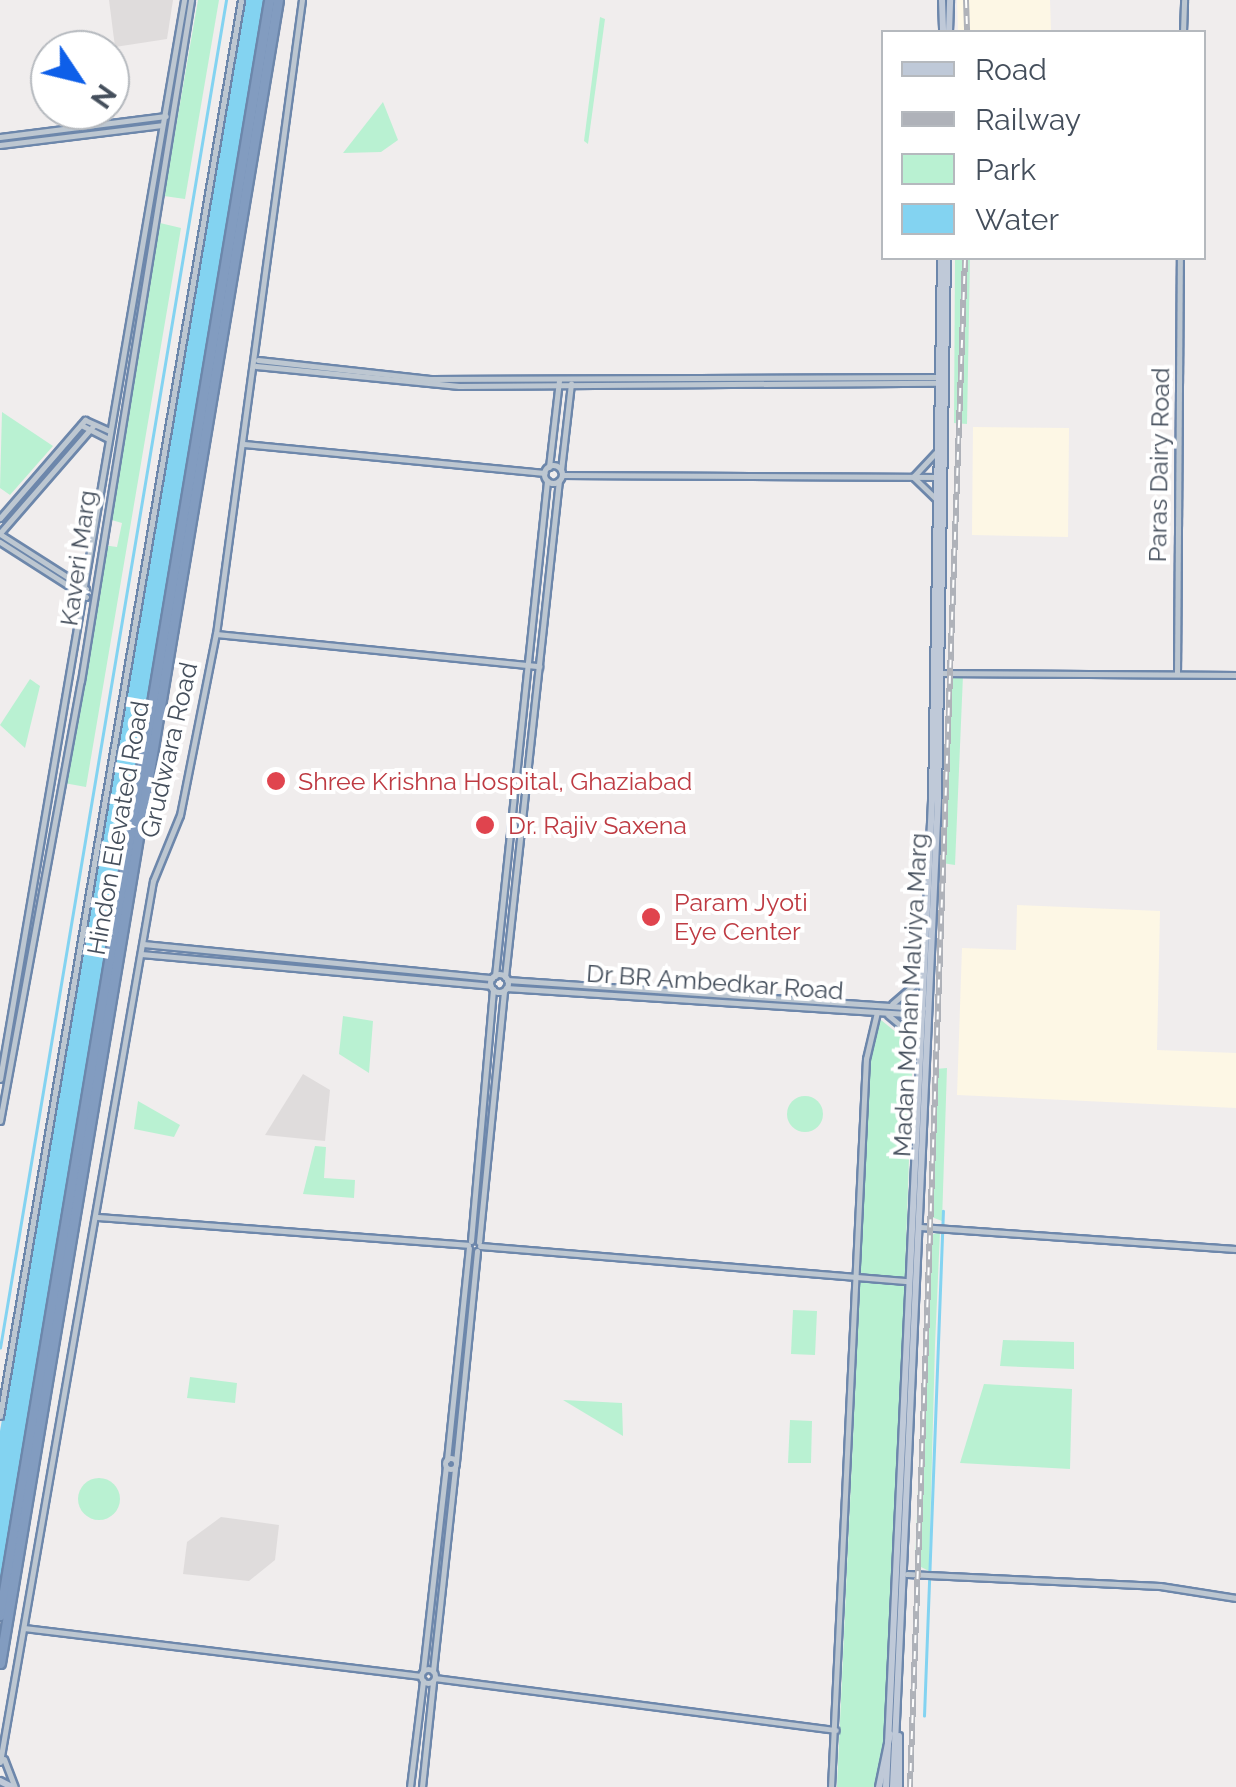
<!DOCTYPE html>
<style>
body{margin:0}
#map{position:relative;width:1236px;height:1787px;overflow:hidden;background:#f0eded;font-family:Raleway,sans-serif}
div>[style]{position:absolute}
.commercial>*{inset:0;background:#fdf7e5}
.education>*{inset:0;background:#dfdcdc}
.green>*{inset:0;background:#b9f1d2}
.round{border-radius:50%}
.water>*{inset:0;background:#83d3f1}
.stream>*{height:2.5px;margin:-1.25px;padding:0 1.25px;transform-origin:1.25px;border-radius:1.25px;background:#83d3f1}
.roads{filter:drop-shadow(2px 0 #6d87ab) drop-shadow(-2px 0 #6d87ab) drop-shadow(0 2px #6d87ab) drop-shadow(0 -2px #6d87ab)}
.tertiary>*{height:5px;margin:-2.5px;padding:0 2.5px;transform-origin:2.5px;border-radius:2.5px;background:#bdc7d1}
.tertiary>.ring{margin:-2.5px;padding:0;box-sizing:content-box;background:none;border:5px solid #bdc7d1;border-radius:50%}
.secondary>*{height:6px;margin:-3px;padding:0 3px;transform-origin:3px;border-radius:3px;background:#bfc9d8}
.motorway>*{height:9px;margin:-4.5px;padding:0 4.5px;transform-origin:4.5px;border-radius:4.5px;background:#829cc0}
.rail>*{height:6px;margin-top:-3px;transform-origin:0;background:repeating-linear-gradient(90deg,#fff 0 8px,#afb2b9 0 16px);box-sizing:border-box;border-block:2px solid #afb2b9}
.dots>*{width:28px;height:28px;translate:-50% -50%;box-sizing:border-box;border:5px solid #fff;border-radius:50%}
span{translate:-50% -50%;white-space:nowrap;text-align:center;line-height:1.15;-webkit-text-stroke:8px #fff;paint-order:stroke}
.street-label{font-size:25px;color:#454f5c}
.health-label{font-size:25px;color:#be3a42}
.left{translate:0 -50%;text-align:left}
.legend{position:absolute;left:881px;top:30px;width:325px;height:230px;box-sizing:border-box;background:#fff;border:2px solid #b5b9be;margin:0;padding:12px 18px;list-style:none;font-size:30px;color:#454f5c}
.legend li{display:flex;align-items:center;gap:20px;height:50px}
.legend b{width:50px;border:2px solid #b5b9be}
.north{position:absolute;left:30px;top:30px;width:100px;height:100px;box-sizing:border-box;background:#fff;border:2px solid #b5b9be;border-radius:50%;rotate:125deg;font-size:28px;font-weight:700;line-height:40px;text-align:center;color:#454f5c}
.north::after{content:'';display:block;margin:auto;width:35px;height:45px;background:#0e5fe9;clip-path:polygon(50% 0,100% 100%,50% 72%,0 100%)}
</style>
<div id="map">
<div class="commercial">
<i style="clip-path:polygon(957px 0,1050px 0,1051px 32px,958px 32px)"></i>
<i style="clip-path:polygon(973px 427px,1069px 428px,1068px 537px,972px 535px)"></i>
<i style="clip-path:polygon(1017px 905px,1160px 911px,1157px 1050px,1236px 1053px,1236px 1108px,957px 1095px,962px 948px,1016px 950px)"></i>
</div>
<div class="education">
<i style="clip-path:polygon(109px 0,173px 0,167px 39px,115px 47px)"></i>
<i style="clip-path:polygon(303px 1074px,330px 1090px,325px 1141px,265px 1135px)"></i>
<i style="clip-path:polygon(221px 1517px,279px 1525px,275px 1560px,249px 1581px,183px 1574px,187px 1542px)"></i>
</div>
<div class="green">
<i style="clip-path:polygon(198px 0,219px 0,185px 199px,164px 196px)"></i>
<i style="clip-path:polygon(600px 17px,605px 19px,588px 144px,584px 141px)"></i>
<i style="clip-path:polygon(383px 102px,398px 140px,381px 152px,343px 153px)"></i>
<i style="clip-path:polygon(160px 223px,181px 228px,86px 787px,64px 783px,103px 545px,117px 547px,122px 523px,108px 519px)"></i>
<i style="clip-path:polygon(955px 258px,970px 258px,967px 424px,954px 423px)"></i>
<i style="clip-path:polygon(2px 412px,53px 446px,10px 495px,0 488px)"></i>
<i style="clip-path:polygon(951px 675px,963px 675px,955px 865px,942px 863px)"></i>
<i style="clip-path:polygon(30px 679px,40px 686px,25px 748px,0 725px)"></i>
<i style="clip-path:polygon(343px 1016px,373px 1021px,369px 1073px,339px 1054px)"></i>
<i style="clip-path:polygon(881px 1020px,913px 1046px,890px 1695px,880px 1787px,837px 1787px,872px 1023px)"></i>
<i style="clip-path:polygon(947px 1068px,942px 1221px,929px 1216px,935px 1069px)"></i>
<i class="round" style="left:787px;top:1096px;width:36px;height:36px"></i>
<i style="clip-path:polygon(138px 1101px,180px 1125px,174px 1137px,134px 1129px)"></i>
<i style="clip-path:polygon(315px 1146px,326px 1147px,324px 1178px,355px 1180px,354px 1198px,303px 1194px)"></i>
<i style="clip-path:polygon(940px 1232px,935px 1345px,929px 1571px,915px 1564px,928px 1236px)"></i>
<i style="clip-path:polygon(793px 1310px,817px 1311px,815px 1355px,791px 1354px)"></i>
<i style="clip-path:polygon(1003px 1340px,1074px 1342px,1074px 1369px,1000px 1366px)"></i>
<i style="clip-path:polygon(190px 1377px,237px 1383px,235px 1403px,187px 1398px)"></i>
<i style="clip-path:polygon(984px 1384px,1072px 1389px,1070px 1469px,960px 1463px)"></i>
<i style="clip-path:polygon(563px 1400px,622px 1403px,623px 1436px)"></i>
<i style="clip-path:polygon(790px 1420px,812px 1421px,811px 1463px,788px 1463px)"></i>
<i class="round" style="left:78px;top:1478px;width:42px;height:42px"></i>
</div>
<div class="water">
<i style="clip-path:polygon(244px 0,274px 0,0 1610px,0 1431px)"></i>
</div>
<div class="stream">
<i style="left:0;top:1348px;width:1367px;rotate:-80.48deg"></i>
<i style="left:924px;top:1716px;width:505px;rotate:-87.85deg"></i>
</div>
<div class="roads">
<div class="tertiary">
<i style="left:1183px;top:32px;width:32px;rotate:-88deg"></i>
<i style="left:0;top:137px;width:167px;rotate:-7.2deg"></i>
<i style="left:0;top:145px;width:163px;rotate:-7deg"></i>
<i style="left:258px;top:360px;width:173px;rotate:6.3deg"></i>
<i style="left:430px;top:379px;width:508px;rotate:-0.23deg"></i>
<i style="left:256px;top:366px;width:204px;rotate:5.6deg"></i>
<i style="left:459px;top:386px;width:480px;rotate:-0.4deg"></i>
<i style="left:81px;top:425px;width:31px;rotate:27deg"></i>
<i style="left:244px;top:444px;width:302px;rotate:5.5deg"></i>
<i class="ring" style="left:544px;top:465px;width:13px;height:13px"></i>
<i style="left:549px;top:467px;width:88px;rotate:-83.4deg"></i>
<i style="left:561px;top:470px;width:87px;rotate:-83.4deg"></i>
<i style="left:562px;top:475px;width:377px;rotate:0.3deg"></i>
<i style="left:936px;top:499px;width:32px;rotate:-136deg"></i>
<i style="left:913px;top:477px;width:35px;rotate:-47deg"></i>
<i style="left:0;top:518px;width:130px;rotate:-49.1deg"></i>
<i style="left:85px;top:420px;width:27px;rotate:24deg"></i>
<i style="left:0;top:533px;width:143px;rotate:-49deg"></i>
<i style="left:0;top:534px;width:102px;rotate:32.6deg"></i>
<i style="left:0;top:542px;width:102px;rotate:32.6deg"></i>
<i style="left:216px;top:634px;width:325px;rotate:5.7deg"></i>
<i style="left:941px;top:673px;width:295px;rotate:0.4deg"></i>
<i style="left:1177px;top:674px;width:416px;rotate:-89.6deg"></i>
<i style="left:143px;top:944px;width:351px;rotate:5.6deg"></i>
<i style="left:141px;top:954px;width:351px;rotate:5.2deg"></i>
<i class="ring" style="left:490px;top:974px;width:13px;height:13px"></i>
<i style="left:495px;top:976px;width:498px;rotate:-84deg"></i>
<i style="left:505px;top:977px;width:499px;rotate:-83.8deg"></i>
<i style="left:507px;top:980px;width:417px;rotate:3.9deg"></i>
<i style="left:506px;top:988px;width:417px;rotate:3.7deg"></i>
<i style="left:892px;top:1004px;width:41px;rotate:-41.1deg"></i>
<i style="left:888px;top:1015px;width:40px;rotate:40deg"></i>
<i style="left:0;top:1079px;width:1095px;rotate:-80.32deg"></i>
<i style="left:0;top:1121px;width:447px;rotate:-79.6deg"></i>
<i style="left:81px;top:681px;width:690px;rotate:-80.82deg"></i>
<i style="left:97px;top:1217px;width:372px;rotate:4.3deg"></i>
<i style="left:919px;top:1227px;width:318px;rotate:4deg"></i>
<i style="left:471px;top:1241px;width:253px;rotate:-85deg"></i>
<i style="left:479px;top:1242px;width:252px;rotate:-84.3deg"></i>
<i style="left:480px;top:1246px;width:430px;rotate:4.7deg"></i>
<i style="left:0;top:1416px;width:1436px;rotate:-80.34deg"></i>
<i class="ring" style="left:445.5px;top:1458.5px;width:6px;height:6px"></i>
<i style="left:447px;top:1460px;width:213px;rotate:-84.1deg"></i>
<i style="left:456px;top:1462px;width:212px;rotate:-84.3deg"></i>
<i style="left:907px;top:1574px;width:253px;rotate:2.7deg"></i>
<i style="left:1160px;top:1586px;width:77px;rotate:9deg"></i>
<i style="left:24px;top:1628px;width:400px;rotate:6.9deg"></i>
<i class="ring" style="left:421px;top:1669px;width:9px;height:9px"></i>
<i style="left:423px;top:1671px;width:205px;rotate:-83.6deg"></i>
<i style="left:433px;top:1671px;width:204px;rotate:-83.8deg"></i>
<i style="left:435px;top:1678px;width:404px;rotate:7.4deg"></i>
<i style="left:4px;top:1759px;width:30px;rotate:69deg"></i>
<i style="left:0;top:1762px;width:894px;rotate:-80.15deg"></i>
<i style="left:153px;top:881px;width:71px;rotate:-67.8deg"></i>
<i style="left:180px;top:815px;width:185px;rotate:-78.8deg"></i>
<i style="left:216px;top:634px;width:640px;rotate:-82.28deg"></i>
<i style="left:410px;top:1787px;width:107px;rotate:-83deg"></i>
<i style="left:422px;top:1787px;width:106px;rotate:-84deg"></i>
<i style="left:831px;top:1787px;width:729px;rotate:-87.25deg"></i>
<i style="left:866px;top:1059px;width:48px;rotate:-76.8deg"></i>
</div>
<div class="secondary">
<i style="left:942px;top:0;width:32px;rotate:88deg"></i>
<i style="left:949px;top:32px;width:32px;rotate:-88deg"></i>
<i style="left:0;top:1781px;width:13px;rotate:27deg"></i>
<i style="left:879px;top:1787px;width:54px;rotate:-78.3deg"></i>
<i style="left:886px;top:1787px;width:988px;rotate:-87.33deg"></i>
<i style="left:932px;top:800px;width:542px;rotate:-89.05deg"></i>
<i style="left:893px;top:1787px;width:989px;rotate:-87.39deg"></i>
<i style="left:938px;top:799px;width:541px;rotate:-89.05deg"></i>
<i style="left:899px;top:1787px;width:51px;rotate:-90deg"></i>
</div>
<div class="motorway">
<i style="left:0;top:1615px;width:1637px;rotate:-80.54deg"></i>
<i style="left:0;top:1663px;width:1686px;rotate:-80.51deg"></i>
</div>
</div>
<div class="rail">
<i style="left:966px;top:0;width:32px;rotate:88deg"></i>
<i style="left:910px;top:1787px;width:1530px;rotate:-87.94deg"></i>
</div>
<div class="dots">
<i style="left:276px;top:781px;background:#e0444e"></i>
<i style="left:485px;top:825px;background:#e0444e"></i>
<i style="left:651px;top:917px;background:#e0444e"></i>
</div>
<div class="street-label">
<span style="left:1159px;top:465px;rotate:-89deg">Paras Dairy Road</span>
<span style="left:78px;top:558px;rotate:-82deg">Kaveri Marg</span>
<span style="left:169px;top:750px;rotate:-77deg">Grudwara Road</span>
<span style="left:118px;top:828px;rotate:-80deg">Hindon Elevated Road</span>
<span style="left:715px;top:982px;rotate:4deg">Dr BR Ambedkar Road</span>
<span style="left:910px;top:995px;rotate:-87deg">Madan Mohan Malviya Marg</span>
</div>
<div class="health-label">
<span class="left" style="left:298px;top:781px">Shree Krishna Hospital, Ghaziabad</span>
<span class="left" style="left:508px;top:825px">Dr. Rajiv Saxena</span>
<span class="left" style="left:674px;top:917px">Param Jyoti<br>Eye Center</span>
</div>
<ul class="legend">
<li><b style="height:12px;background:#bfc9d8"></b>Road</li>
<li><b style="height:12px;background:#afb2b9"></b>Railway</li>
<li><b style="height:28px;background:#b9f1d2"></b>Park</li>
<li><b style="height:28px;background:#83d3f1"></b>Water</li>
</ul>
<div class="north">N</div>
</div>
